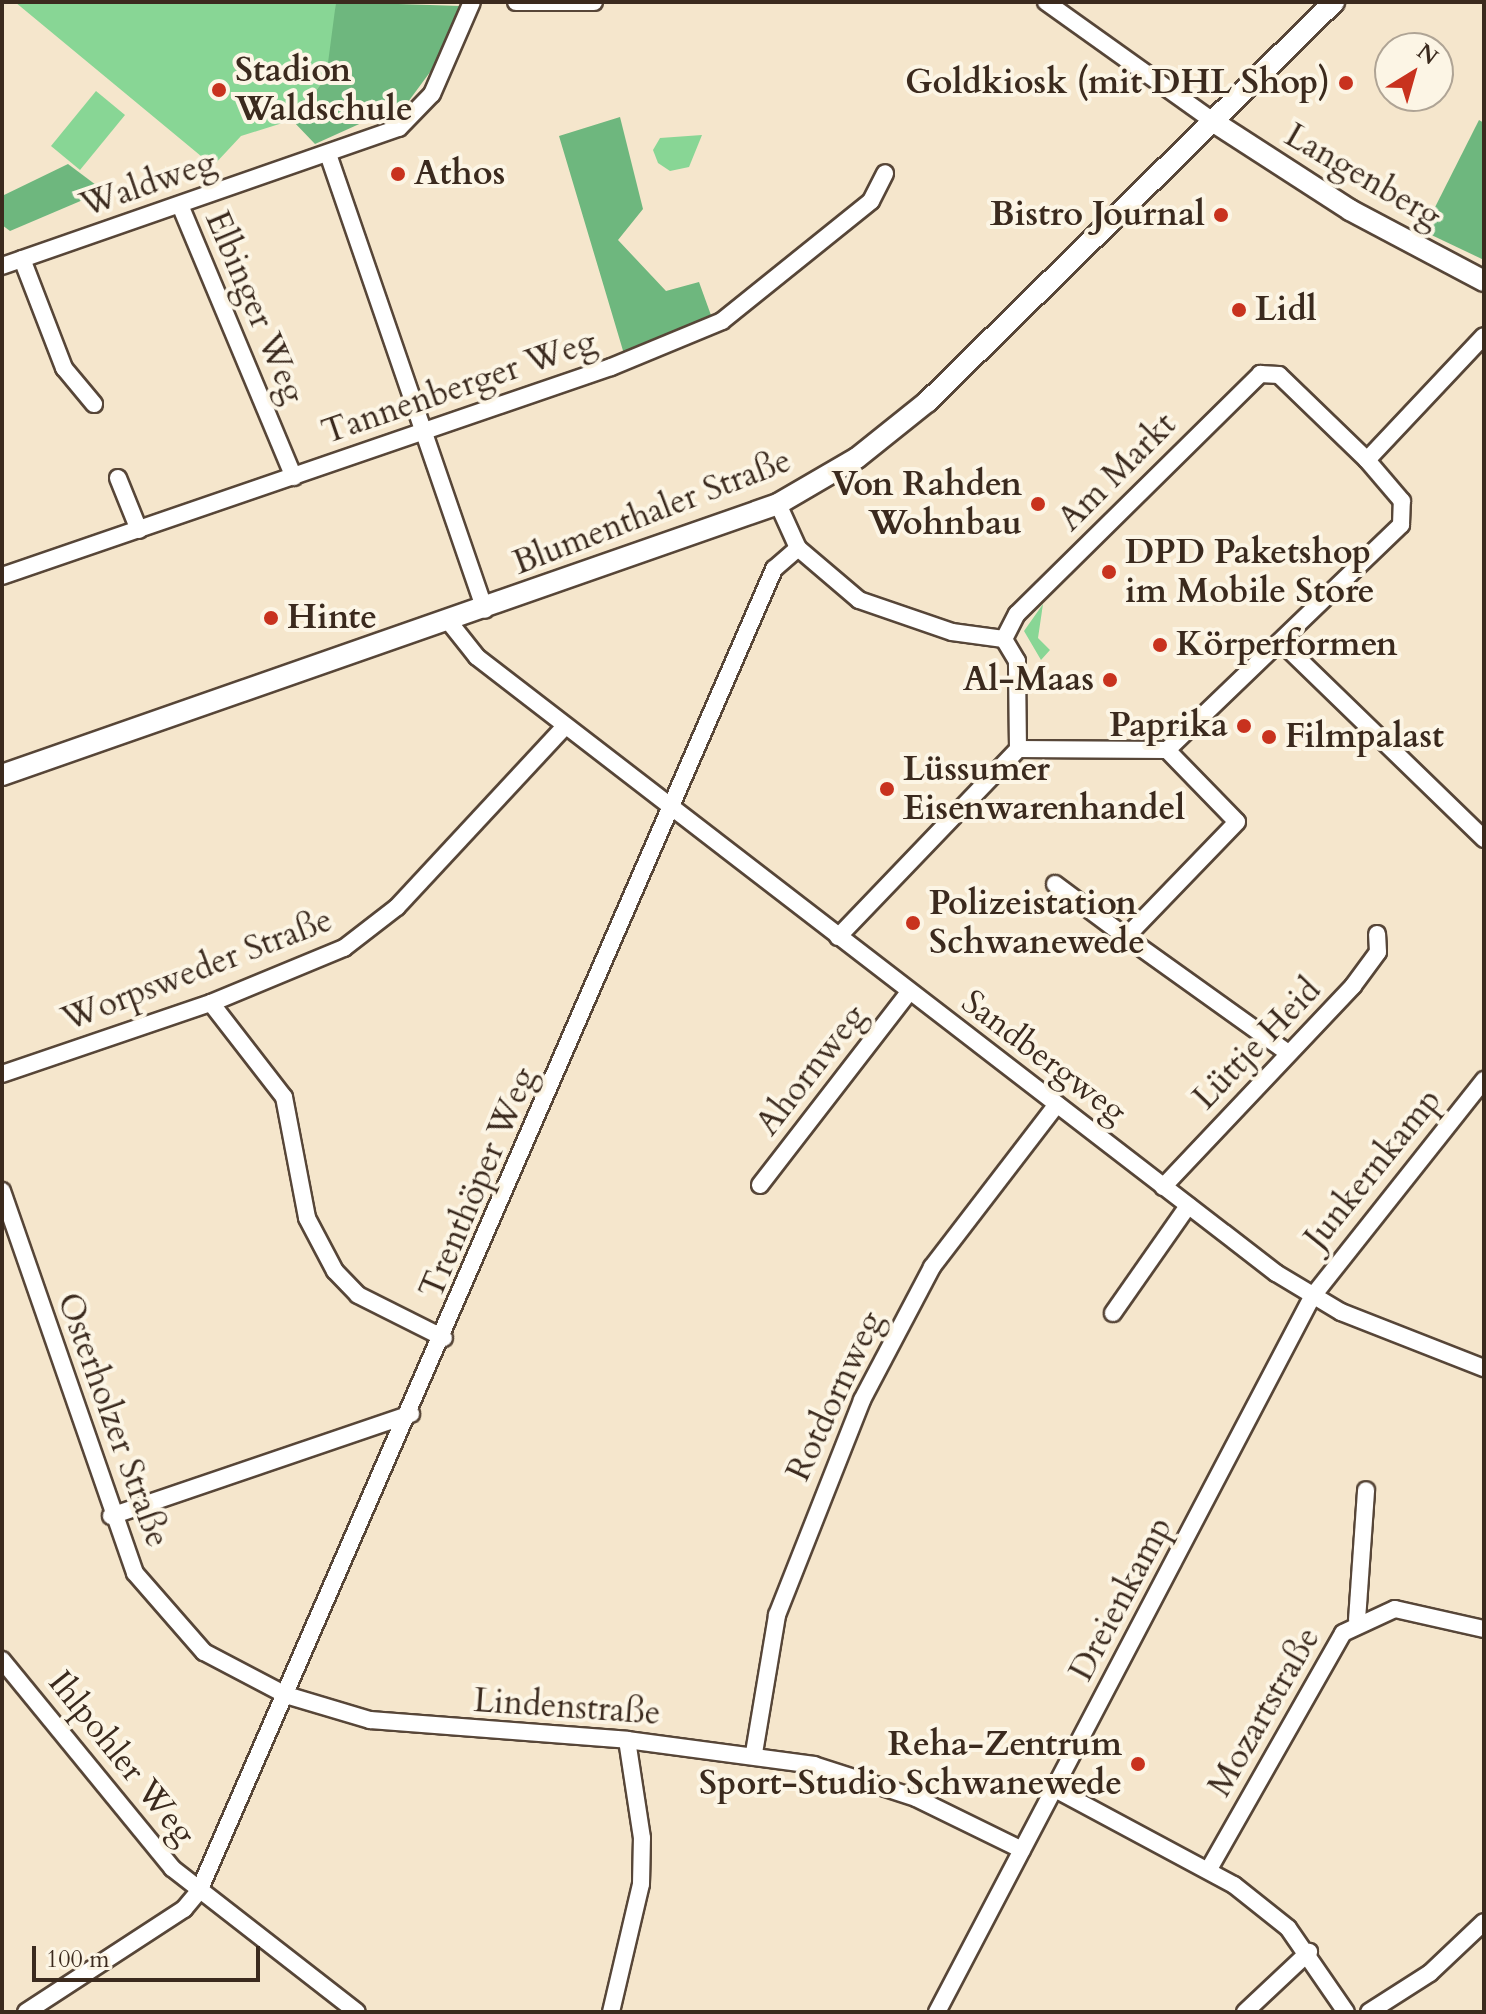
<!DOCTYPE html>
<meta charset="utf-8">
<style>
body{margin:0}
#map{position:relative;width:1486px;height:2014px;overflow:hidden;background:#f5e6cc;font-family:Cardo,serif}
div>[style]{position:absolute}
.green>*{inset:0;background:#88d695}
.forest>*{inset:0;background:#6eb77e}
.roads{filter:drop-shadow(2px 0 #574638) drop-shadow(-2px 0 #574638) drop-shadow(0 2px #574638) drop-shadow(0 -2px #574638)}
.minor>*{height:16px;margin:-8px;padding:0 8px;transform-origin:8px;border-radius:8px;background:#fff}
.major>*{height:20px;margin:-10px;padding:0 10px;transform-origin:10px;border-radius:10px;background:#fff}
.dots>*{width:22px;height:22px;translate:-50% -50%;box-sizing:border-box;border:4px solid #fcf5e5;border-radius:50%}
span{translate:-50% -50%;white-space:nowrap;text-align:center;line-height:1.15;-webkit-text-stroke:8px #fcf5e5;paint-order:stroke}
.poi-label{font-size:34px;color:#3b2a1e;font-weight:700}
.left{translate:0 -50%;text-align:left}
.right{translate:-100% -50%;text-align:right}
.street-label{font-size:34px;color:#3b2a1e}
.frame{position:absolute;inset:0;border:4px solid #3b2a1e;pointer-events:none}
.north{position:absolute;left:1374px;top:32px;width:80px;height:80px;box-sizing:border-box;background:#fcf5e5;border:2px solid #afa495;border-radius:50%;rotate:37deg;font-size:22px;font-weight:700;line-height:32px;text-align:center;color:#3b2a1e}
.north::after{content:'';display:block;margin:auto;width:28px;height:36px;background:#c8321e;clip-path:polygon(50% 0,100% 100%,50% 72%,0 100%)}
.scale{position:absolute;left:32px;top:1946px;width:228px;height:36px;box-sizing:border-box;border:4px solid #3b2a1e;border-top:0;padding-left:10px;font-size:24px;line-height:28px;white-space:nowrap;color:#3b2a1e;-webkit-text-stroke:6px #fcf5e5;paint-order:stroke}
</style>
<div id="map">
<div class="green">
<i style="clip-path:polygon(15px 2px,336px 2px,334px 52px,326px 78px,292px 120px,241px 136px,213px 166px)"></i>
<i style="clip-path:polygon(96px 91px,125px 115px,80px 170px,51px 146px)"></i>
<i style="clip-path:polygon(702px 135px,689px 167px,670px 171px,658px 163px,653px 150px,660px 138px)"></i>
<i style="clip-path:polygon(1043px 604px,1038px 638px,1050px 650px,1041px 660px,1024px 631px)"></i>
</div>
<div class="forest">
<i style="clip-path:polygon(336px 2px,461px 6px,436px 64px,408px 102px,315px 144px,292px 120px,326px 78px)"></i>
<i style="clip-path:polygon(620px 117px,643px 209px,618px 240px,666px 291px,699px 282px,712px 318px,624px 354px,559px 136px)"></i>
<i style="clip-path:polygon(1479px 120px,1484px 123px,1484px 260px,1423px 231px)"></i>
<i style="clip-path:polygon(68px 164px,104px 191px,10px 231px,2px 225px,2px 196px)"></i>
</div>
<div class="roads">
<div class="minor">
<i style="left:516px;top:2px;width:78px"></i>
<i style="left:1046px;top:2px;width:206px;rotate:35.5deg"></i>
<i style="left:328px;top:154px;width:482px;rotate:71deg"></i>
<i style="left:180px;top:205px;width:295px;rotate:67.3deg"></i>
<i style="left:22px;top:259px;width:117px;rotate:68.9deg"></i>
<i style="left:64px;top:368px;width:47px;rotate:50.2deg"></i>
<i style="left:2px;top:266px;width:420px;rotate:-19.2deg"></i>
<i style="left:399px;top:128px;width:47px;rotate:-45.9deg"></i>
<i style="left:432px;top:94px;width:100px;rotate:-66.5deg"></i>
<i style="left:118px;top:478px;width:56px;rotate:68deg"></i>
<i style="left:798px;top:548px;width:80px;rotate:40.4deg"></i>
<i style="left:859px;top:600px;width:98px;rotate:19deg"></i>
<i style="left:952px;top:632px;width:52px;rotate:7.7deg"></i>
<i style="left:2px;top:576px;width:644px;rotate:-18.94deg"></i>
<i style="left:611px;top:367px;width:120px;rotate:-22.5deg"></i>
<i style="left:722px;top:321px;width:191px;rotate:-38.8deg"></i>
<i style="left:871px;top:201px;width:31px;rotate:-63deg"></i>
<i style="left:450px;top:623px;width:43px;rotate:51.5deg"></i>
<i style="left:477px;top:657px;width:1009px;rotate:37.63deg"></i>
<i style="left:1276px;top:1273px;width:76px;rotate:31deg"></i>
<i style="left:1341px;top:1312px;width:154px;rotate:21.4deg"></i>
<i style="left:1281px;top:642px;width:283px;rotate:44.1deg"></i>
<i style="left:1018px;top:749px;width:149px;rotate:0.4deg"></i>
<i style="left:1167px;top:750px;width:325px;rotate:-43.9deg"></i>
<i style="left:1401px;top:525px;width:24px;rotate:-88deg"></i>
<i style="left:1402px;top:501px;width:54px;rotate:-130.5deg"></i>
<i style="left:1167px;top:750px;width:100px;rotate:45.8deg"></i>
<i style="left:1237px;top:822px;width:160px;rotate:134deg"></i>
<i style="left:1126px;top:937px;width:199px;rotate:35.6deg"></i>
<i style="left:1055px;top:884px;width:89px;rotate:36.7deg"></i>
<i style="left:838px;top:937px;width:260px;rotate:-46.2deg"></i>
<i style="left:1018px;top:749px;width:88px;rotate:-90.7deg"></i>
<i style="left:1017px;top:661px;width:26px;rotate:-121deg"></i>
<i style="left:1004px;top:639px;width:28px;rotate:-63deg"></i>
<i style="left:1017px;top:614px;width:342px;rotate:-44.6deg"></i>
<i style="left:1260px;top:374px;width:19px;rotate:3deg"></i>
<i style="left:1279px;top:375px;width:122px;rotate:44deg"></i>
<i style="left:1367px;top:460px;width:170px;rotate:-46.7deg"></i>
<i style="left:211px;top:1003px;width:119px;rotate:52.2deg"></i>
<i style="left:284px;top:1097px;width:123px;rotate:79.2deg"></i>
<i style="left:307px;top:1218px;width:60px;rotate:62.2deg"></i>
<i style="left:335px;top:1271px;width:33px;rotate:46deg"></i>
<i style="left:358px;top:1295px;width:96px;rotate:26.6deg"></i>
<i style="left:2px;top:1074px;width:221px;rotate:-18.8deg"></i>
<i style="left:211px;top:1003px;width:144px;rotate:-22.5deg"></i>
<i style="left:344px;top:948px;width:67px;rotate:-37.7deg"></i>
<i style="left:397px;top:907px;width:247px;rotate:-47.1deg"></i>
<i style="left:760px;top:1185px;width:244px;rotate:-52.3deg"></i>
<i style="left:1163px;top:1187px;width:277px;rotate:-46.6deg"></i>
<i style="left:1353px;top:986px;width:42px;rotate:-53.7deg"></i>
<i style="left:1378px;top:952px;width:18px;rotate:-93deg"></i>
<i style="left:2px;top:1191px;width:404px;rotate:70.8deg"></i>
<i style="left:135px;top:1573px;width:105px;rotate:48.9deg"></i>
<i style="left:204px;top:1652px;width:93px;rotate:27.7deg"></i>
<i style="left:286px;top:1695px;width:88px;rotate:16.6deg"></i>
<i style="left:370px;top:1720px;width:258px;rotate:4.4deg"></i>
<i style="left:627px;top:1740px;width:189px;rotate:7.6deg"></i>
<i style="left:814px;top:1765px;width:107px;rotate:17.9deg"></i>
<i style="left:916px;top:1798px;width:118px;rotate:26.1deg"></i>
<i style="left:1113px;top:1313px;width:131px;rotate:-55deg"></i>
<i style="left:111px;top:1516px;width:317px;rotate:-18.8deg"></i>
<i style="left:1357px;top:1620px;width:130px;rotate:-86deg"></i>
<i style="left:2px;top:1660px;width:269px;rotate:50.7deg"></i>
<i style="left:172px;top:1868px;width:234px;rotate:37.9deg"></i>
<i style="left:754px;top:1753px;width:140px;rotate:-80.5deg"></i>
<i style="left:777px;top:1615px;width:231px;rotate:-68.4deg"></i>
<i style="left:862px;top:1400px;width:150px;rotate:-62.2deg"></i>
<i style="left:932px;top:1267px;width:205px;rotate:-52.5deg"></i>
<i style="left:1055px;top:1789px;width:203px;rotate:28.2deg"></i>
<i style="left:1234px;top:1885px;width:69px;rotate:38.5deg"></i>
<i style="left:1288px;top:1928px;width:102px;rotate:55.4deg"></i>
<i style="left:1209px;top:1869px;width:271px;rotate:-60.4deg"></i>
<i style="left:1343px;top:1633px;width:57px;rotate:-24.8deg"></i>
<i style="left:1395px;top:1609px;width:91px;rotate:12.7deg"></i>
<i style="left:26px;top:2012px;width:189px;rotate:-33.1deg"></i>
<i style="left:184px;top:1909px;width:23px;rotate:-50deg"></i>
<i style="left:199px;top:1891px;width:1442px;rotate:-66.49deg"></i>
<i style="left:774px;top:569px;width:32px;rotate:-41deg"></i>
<i style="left:798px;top:548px;width:48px;rotate:-114.4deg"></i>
<i style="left:611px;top:2012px;width:131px;rotate:-76.8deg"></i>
<i style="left:641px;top:1884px;width:46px;rotate:-88.8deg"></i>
<i style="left:642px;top:1838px;width:99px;rotate:-98.7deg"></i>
<i style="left:937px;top:2012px;width:807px;rotate:-62.32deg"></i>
<i style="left:1312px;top:1297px;width:277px;rotate:-51.6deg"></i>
<i style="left:1245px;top:2012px;width:88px;rotate:-43.2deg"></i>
<i style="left:1369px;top:2012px;width:72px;rotate:-32.6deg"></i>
<i style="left:1430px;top:1973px;width:74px;rotate:-43.4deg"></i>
</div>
<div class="major">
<i style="left:1214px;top:122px;width:162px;rotate:32.9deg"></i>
<i style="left:1350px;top:210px;width:152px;rotate:27.9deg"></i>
<i style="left:2px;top:775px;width:822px;rotate:-19.25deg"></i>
<i style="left:778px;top:504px;width:91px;rotate:-30.2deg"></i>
<i style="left:857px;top:458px;width:90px;rotate:-38.7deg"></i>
<i style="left:927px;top:402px;width:571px;rotate:-44.5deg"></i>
</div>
</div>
<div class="dots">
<i style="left:1346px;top:83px;background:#c8321e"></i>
<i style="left:219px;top:90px;background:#c8321e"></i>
<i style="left:398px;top:174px;background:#c8321e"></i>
<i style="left:1221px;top:215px;background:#c8321e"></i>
<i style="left:1239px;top:310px;background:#c8321e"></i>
<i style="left:1038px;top:504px;background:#c8321e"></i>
<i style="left:1109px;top:572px;background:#c8321e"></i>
<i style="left:271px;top:618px;background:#c8321e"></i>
<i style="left:1160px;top:645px;background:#c8321e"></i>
<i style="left:1110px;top:680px;background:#c8321e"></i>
<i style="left:1244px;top:726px;background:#c8321e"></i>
<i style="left:1269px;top:737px;background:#c8321e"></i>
<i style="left:887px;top:789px;background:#c8321e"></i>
<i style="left:913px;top:923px;background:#c8321e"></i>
<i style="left:1138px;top:1764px;background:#c8321e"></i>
</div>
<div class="poi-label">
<span class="left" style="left:235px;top:90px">Stadion<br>Waldschule</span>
<span class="right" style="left:1330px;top:83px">Goldkiosk (mit DHL Shop)</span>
<span class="left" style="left:414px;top:174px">Athos</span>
<span class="right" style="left:1205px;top:215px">Bistro Journal</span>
<span class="left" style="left:1255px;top:310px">Lidl</span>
<span class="right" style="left:1022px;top:504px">Von Rahden<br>Wohnbau</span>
<span class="left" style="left:1125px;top:572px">DPD Paketshop<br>im Mobile Store</span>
<span class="left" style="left:287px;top:618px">Hinte</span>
<span class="left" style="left:1176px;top:645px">Körperformen</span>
<span class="right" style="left:1094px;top:680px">Al-Maas</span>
<span class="right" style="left:1228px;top:726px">Paprika</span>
<span class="left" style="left:1285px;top:737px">Filmpalast</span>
<span class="left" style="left:903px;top:789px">Lüssumer<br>Eisenwarenhandel</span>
<span class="left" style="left:929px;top:923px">Polizeistation<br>Schwanewede</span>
<span class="right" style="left:1122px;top:1764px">Reha-Zentrum<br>Sport-Studio Schwanewede</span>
</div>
<div class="street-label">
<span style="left:1363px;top:176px;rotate:30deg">Langenberg</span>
<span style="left:148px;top:184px;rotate:-19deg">Waldweg</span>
<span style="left:255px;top:307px;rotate:67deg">Elbinger Weg</span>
<span style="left:459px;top:387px;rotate:-19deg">Tannenberger Weg</span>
<span style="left:1117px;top:472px;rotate:-45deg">Am Markt</span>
<span style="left:652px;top:512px;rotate:-21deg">Blumenthaler Straße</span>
<span style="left:197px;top:970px;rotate:-21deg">Worpsweder Straße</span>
<span style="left:1257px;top:1044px;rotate:-46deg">Lüttje Heid</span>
<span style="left:1044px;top:1057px;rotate:37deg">Sandbergweg</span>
<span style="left:811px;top:1070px;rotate:-52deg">Ahornweg</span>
<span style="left:1373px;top:1169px;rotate:-51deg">Junkernkamp</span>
<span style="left:478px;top:1183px;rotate:-67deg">Trenthöper Weg</span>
<span style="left:835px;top:1396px;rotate:-65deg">Rotdornweg</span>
<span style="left:113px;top:1420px;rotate:70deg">Osterholzer Straße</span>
<span style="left:1121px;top:1599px;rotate:-62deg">Dreienkamp</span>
<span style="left:567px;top:1707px;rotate:4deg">Lindenstraße</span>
<span style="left:1264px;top:1712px;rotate:-60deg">Mozartstraße</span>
<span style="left:122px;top:1758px;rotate:51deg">Ihlpohler Weg</span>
</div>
<div class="frame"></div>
<div class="north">N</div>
<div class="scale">100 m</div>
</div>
